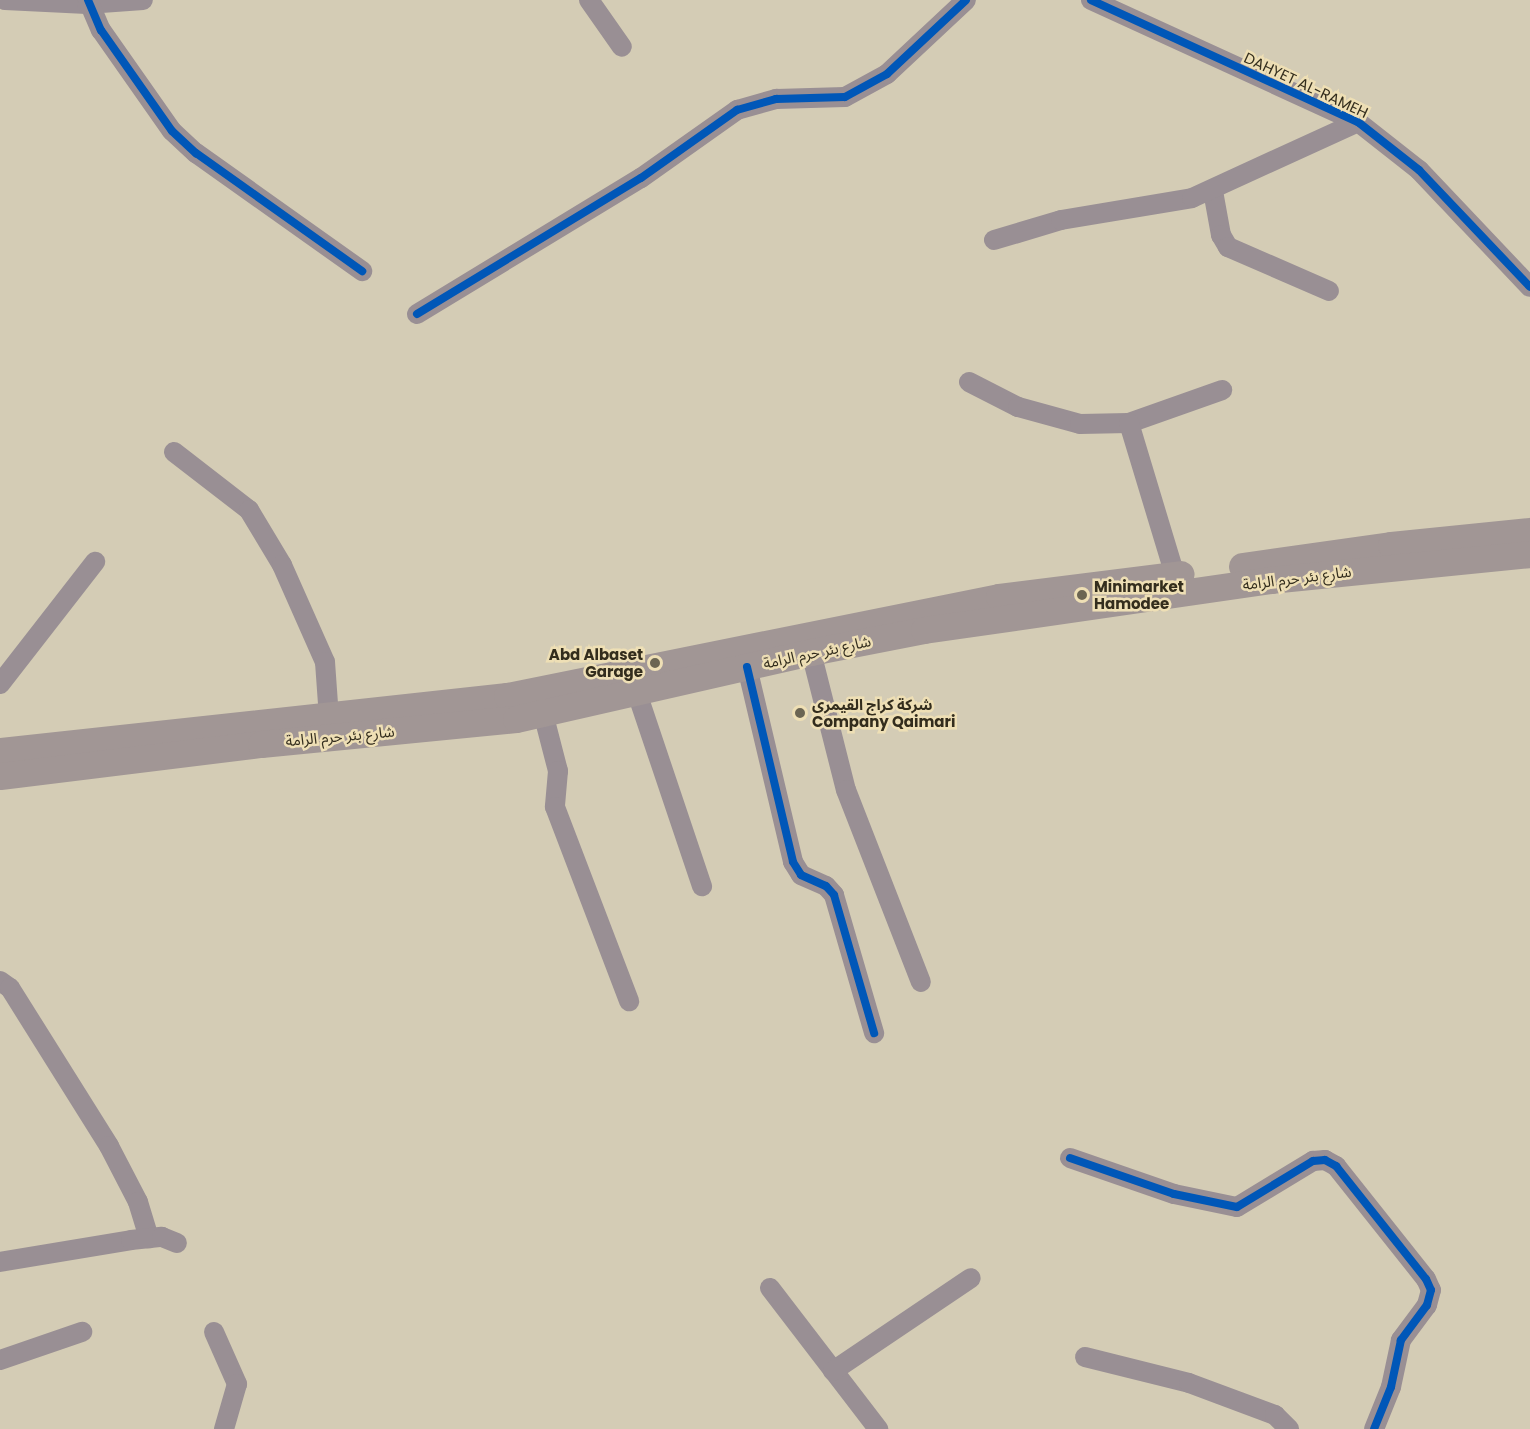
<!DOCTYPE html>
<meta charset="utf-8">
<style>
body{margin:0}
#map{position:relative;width:1530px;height:1429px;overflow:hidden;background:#d4ccb5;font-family:Poppins,"Noto Sans Arabic",sans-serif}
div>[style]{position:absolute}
.minor>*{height:20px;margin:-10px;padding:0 10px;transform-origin:10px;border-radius:10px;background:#998f94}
.secondary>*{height:27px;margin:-13.5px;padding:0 13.5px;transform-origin:13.5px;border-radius:13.5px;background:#a19695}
.cycleway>*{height:8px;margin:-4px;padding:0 4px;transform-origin:4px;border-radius:4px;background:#0057b8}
.dots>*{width:16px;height:16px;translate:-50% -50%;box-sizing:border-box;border:3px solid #eedfb5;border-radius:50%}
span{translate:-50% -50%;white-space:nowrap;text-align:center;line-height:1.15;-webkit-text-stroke:5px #eedfb5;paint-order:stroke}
.street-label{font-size:15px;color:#332d1d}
.poi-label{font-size:15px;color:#332d1d;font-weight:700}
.left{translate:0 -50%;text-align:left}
.right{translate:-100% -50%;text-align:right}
</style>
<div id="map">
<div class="minor">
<i style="left:5px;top:0;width:82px;rotate:2.8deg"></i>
<i style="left:87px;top:4px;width:56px;rotate:-4.1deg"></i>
<i style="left:88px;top:0;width:33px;rotate:67deg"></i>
<i style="left:101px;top:30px;width:123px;rotate:54.9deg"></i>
<i style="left:172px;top:131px;width:33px;rotate:43deg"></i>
<i style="left:196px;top:153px;width:204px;rotate:35.4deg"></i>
<i style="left:589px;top:0;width:57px;rotate:54.9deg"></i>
<i style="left:1091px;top:0;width:294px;rotate:24.6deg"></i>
<i style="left:1358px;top:122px;width:78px;rotate:38.2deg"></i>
<i style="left:1419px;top:170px;width:161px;rotate:46.5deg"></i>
<i style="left:1213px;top:191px;width:45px;rotate:79.7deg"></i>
<i style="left:1221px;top:235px;width:14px;rotate:60deg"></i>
<i style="left:1228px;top:247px;width:110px;rotate:23.5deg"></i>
<i style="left:994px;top:240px;width:70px;rotate:-16.6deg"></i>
<i style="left:1061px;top:220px;width:133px;rotate:-9.5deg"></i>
<i style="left:1192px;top:198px;width:183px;rotate:-24.6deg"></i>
<i style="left:417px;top:314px;width:262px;rotate:-31.3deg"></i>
<i style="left:641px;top:178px;width:118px;rotate:-35.3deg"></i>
<i style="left:737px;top:110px;width:41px;rotate:-15.8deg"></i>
<i style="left:776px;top:99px;width:69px;rotate:-1.7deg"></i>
<i style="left:845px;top:97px;width:48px;rotate:-28.7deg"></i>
<i style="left:887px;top:74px;width:108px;rotate:-43.1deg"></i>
<i style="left:969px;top:382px;width:55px;rotate:27deg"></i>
<i style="left:1018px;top:407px;width:64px;rotate:15.3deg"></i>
<i style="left:1080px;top:424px;width:49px;rotate:-1.2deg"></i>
<i style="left:1129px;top:423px;width:99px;rotate:-19.5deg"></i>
<i style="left:1129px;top:423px;width:159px;rotate:73.2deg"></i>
<i style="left:174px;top:452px;width:95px;rotate:37.7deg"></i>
<i style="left:249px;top:510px;width:64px;rotate:59deg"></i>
<i style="left:282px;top:565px;width:106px;rotate:66.1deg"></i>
<i style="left:325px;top:662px;width:56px;rotate:85.9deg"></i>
<i style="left:811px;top:652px;width:142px;rotate:75.8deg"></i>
<i style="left:846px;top:790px;width:206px;rotate:68.7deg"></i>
<i style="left:747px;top:667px;width:200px;rotate:76.7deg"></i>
<i style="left:793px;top:862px;width:15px;rotate:58deg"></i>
<i style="left:801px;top:875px;width:27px;rotate:24deg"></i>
<i style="left:826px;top:886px;width:12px;rotate:48deg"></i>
<i style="left:834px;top:895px;width:144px;rotate:73.8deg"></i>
<i style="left:0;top:684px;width:155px;rotate:-52.1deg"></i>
<i style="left:637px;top:693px;width:204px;rotate:71.4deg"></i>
<i style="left:543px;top:713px;width:60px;rotate:75.5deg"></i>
<i style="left:558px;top:771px;width:36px;rotate:95deg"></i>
<i style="left:555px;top:807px;width:208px;rotate:69.1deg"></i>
<i style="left:0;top:981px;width:12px;rotate:35deg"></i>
<i style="left:10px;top:988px;width:186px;rotate:57.9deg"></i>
<i style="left:109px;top:1146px;width:63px;rotate:62.6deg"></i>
<i style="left:138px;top:1202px;width:38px;rotate:73deg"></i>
<i style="left:1070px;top:1158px;width:110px;rotate:19.1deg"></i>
<i style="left:1174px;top:1194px;width:64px;rotate:11.7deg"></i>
<i style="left:1237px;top:1207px;width:89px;rotate:-31.2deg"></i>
<i style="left:1313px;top:1161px;width:12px;rotate:-5deg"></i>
<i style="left:1325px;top:1160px;width:13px;rotate:29deg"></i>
<i style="left:1336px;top:1166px;width:144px;rotate:51.5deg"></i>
<i style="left:1426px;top:1279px;width:12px;rotate:66deg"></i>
<i style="left:1431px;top:1290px;width:16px;rotate:105deg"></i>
<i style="left:1427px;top:1305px;width:44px;rotate:126.6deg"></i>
<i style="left:1401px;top:1340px;width:48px;rotate:102deg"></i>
<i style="left:1391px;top:1387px;width:45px;rotate:112deg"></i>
<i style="left:0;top:1262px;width:133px;rotate:-9.5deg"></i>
<i style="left:131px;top:1240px;width:31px;rotate:-6deg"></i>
<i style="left:162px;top:1237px;width:16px;rotate:22deg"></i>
<i style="left:770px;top:1288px;width:178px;rotate:52.5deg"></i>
<i style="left:214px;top:1332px;width:57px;rotate:66.1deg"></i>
<i style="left:237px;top:1384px;width:47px;rotate:106.1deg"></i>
<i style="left:1085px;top:1357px;width:107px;rotate:14deg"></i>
<i style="left:1189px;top:1383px;width:92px;rotate:20.4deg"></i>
<i style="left:1275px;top:1415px;width:20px;rotate:45deg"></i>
<i style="left:0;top:1360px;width:87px;rotate:-18.9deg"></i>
<i style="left:833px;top:1371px;width:166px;rotate:-34deg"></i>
</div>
<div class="secondary">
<i style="left:1242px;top:566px;width:150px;rotate:-8deg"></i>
<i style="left:1391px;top:545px;width:140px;rotate:-5.8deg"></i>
<i style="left:0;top:751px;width:510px;rotate:-6.19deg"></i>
<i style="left:507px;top:696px;width:502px;rotate:-11.38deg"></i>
<i style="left:999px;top:597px;width:183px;rotate:-7.2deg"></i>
<i style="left:0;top:776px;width:263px;rotate:-7deg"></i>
<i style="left:261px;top:744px;width:256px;rotate:-5.6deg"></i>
<i style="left:516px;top:719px;width:303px;rotate:-12.8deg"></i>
<i style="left:811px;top:652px;width:115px;rotate:-11deg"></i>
<i style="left:924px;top:630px;width:350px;rotate:-8.2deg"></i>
<i style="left:1270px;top:580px;width:261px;rotate:-5.7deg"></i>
</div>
<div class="cycleway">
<i style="left:88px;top:0;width:33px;rotate:67deg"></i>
<i style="left:101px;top:30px;width:123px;rotate:54.9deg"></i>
<i style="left:172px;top:131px;width:33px;rotate:43deg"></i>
<i style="left:196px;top:153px;width:204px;rotate:35.4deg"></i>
<i style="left:1091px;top:0;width:294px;rotate:24.6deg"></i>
<i style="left:1358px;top:122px;width:78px;rotate:38.2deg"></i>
<i style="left:1419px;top:170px;width:161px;rotate:46.5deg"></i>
<i style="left:417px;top:314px;width:262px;rotate:-31.3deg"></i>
<i style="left:641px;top:178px;width:118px;rotate:-35.3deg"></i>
<i style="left:737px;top:110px;width:41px;rotate:-15.8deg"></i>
<i style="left:776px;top:99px;width:69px;rotate:-1.7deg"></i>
<i style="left:845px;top:97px;width:48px;rotate:-28.7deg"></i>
<i style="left:887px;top:74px;width:108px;rotate:-43.1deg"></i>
<i style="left:747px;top:667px;width:200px;rotate:76.7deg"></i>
<i style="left:793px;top:862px;width:15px;rotate:58deg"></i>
<i style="left:801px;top:875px;width:27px;rotate:24deg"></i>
<i style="left:826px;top:886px;width:12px;rotate:48deg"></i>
<i style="left:834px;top:895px;width:144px;rotate:73.8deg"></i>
<i style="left:1070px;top:1158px;width:110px;rotate:19.1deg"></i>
<i style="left:1174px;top:1194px;width:64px;rotate:11.7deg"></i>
<i style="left:1237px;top:1207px;width:89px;rotate:-31.2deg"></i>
<i style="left:1313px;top:1161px;width:12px;rotate:-5deg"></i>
<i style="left:1325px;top:1160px;width:13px;rotate:29deg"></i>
<i style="left:1336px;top:1166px;width:144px;rotate:51.5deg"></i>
<i style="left:1426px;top:1279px;width:12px;rotate:66deg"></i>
<i style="left:1431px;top:1290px;width:16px;rotate:105deg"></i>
<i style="left:1427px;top:1305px;width:44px;rotate:126.6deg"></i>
<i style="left:1401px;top:1340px;width:48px;rotate:102deg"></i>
<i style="left:1391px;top:1387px;width:45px;rotate:112deg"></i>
</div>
<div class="dots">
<i style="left:1082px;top:595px;background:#6b6552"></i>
<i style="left:655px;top:663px;background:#6b6552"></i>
<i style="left:800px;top:713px;background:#6b6552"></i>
</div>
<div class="street-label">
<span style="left:1306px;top:85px;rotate:25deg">DAHYET AL-RAMEH</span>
<span style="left:1297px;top:578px;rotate:-7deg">شارع بئر حرم الرامة</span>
<span style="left:817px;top:652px;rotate:-12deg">شارع بئر حرم الرامة</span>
<span style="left:340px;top:736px;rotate:-5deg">شارع بئر حرم الرامة</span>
</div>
<div class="poi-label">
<span class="left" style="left:1094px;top:595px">Minimarket<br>Hamodee</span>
<span class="right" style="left:643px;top:663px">Abd Albaset<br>Garage</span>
<span class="left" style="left:812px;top:713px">شركة كراج القيمري<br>Company Qaimari</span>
</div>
</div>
